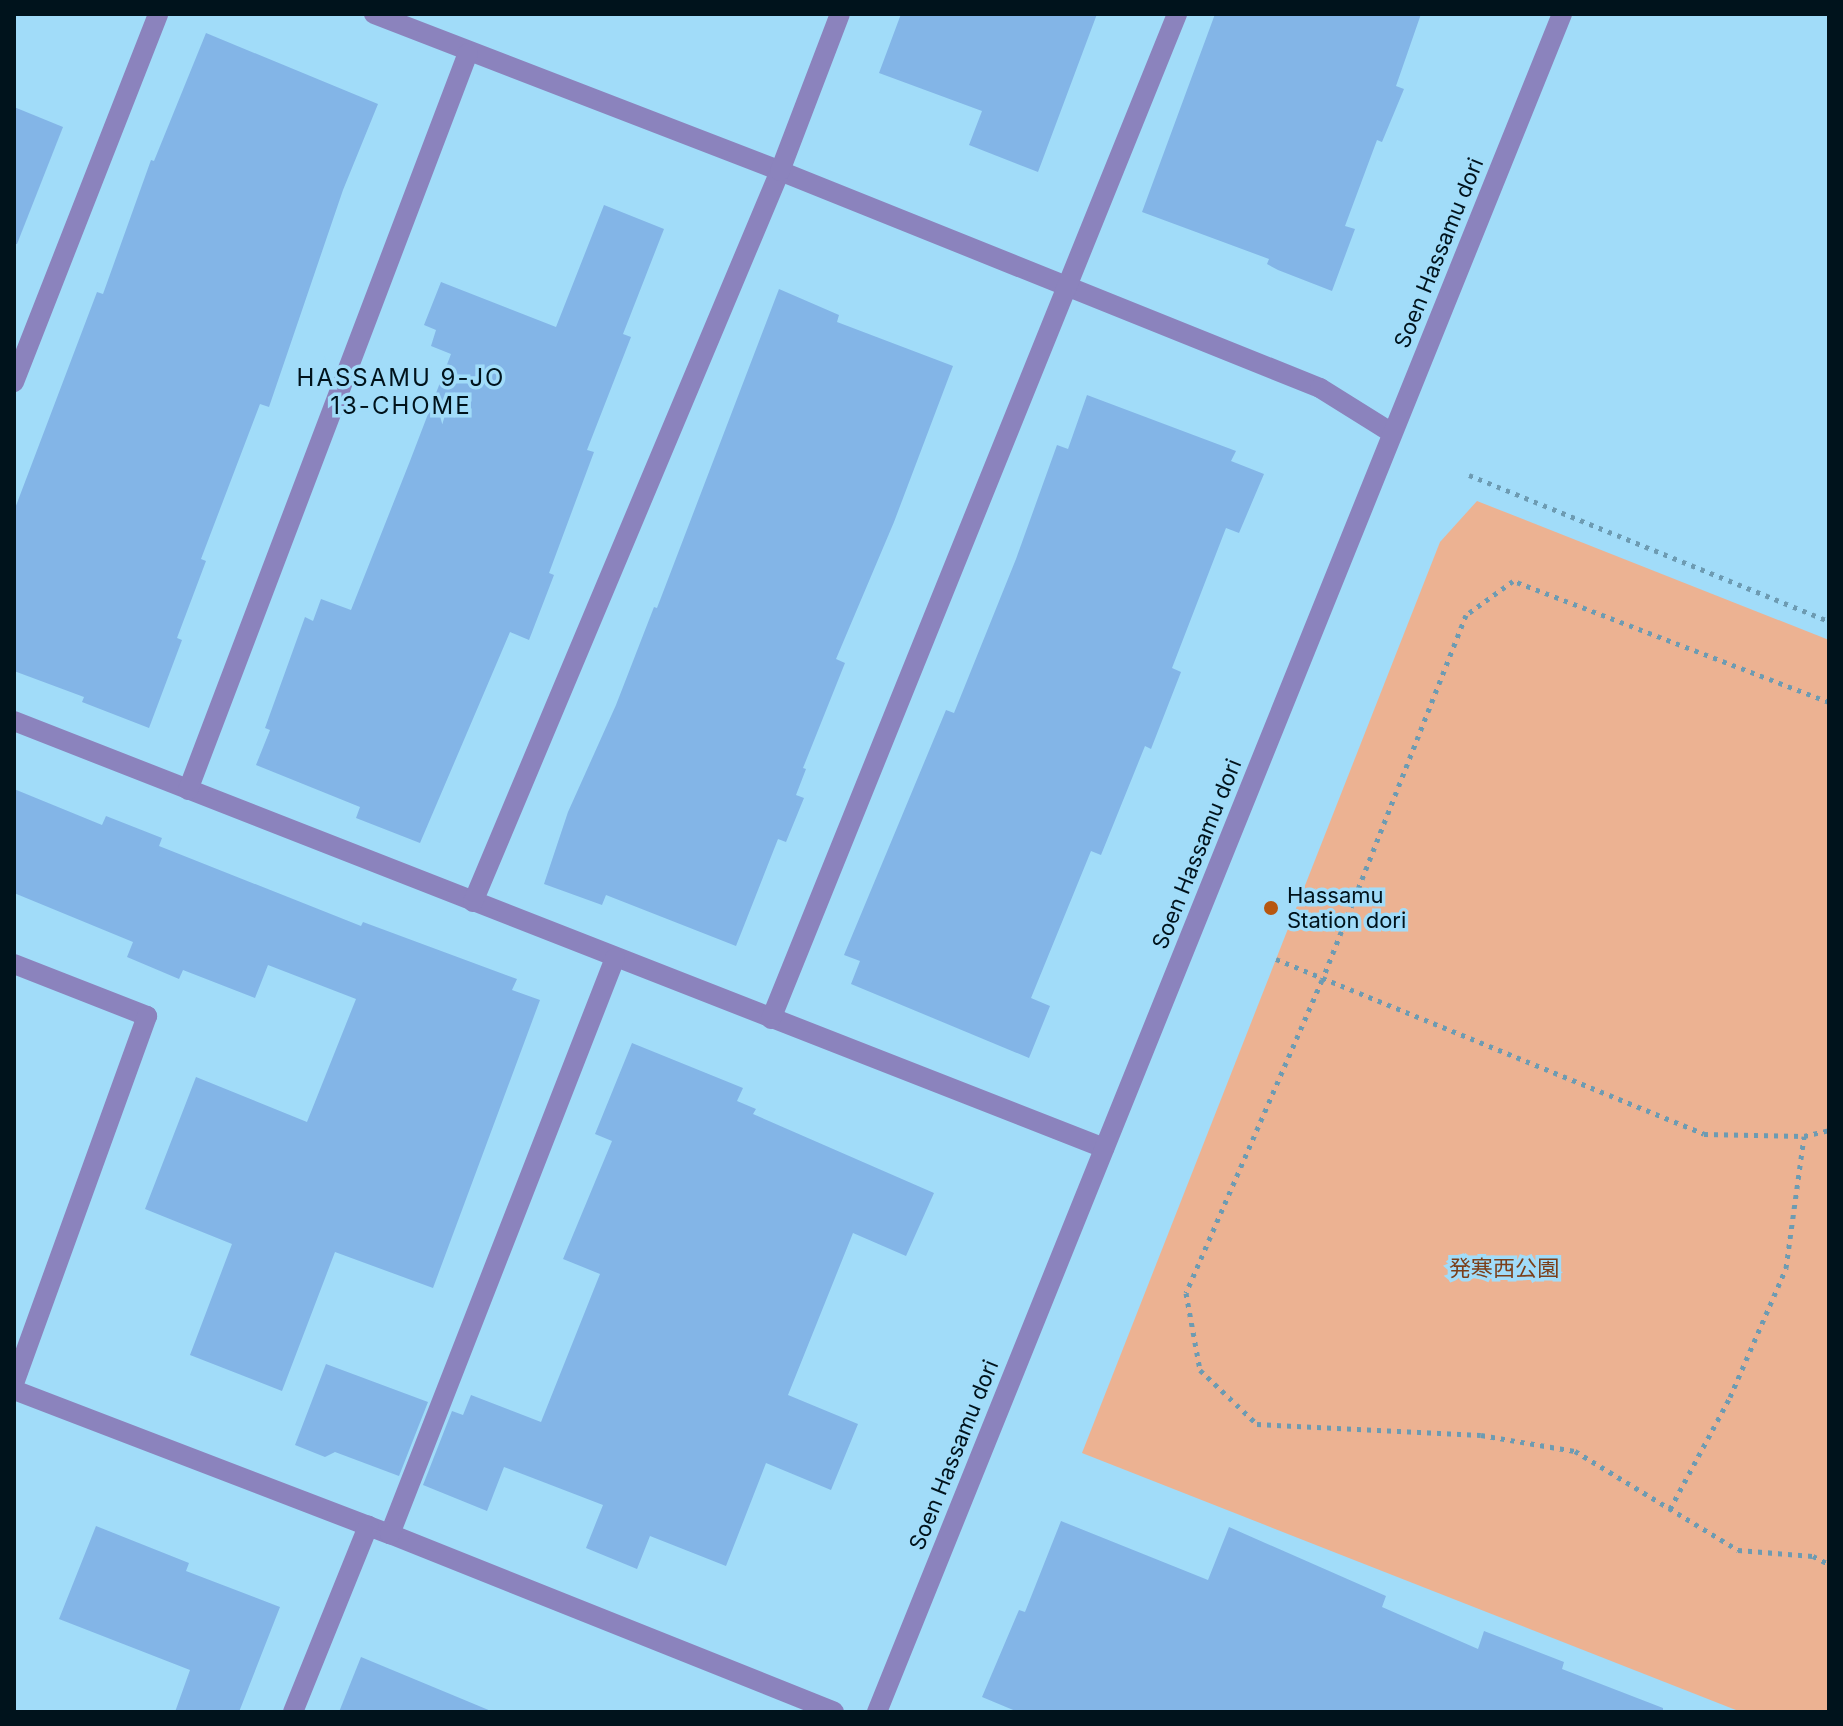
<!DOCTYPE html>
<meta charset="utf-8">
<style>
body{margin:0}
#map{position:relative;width:1843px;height:1726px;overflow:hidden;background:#a1dcf9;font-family:Inter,"Noto Sans JP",sans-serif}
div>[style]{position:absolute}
.green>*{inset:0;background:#ecb292}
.building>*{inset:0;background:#83b5e7}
.path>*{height:5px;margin-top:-2.5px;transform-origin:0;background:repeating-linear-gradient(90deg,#6d9bb2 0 4px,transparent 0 10px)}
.minor>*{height:20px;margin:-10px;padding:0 10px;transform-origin:10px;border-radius:10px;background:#8b83bd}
.tertiary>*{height:20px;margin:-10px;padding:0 10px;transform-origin:10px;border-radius:10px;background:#8b83bd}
.dots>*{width:22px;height:22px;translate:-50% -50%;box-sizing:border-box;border:4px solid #a1dcf9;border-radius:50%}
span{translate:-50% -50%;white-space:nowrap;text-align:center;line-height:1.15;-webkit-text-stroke:7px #a1dcf9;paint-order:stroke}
.street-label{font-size:22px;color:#00131c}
.poi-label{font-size:22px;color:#00131c}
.left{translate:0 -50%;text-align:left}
.park-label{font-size:22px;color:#7b3f1a}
.neighbourhood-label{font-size:24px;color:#00131c;letter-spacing:2px}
.frame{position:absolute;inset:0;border:16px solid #00131c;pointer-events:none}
</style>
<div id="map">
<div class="green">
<i style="clip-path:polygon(1477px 501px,1829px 640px,1829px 1712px,1741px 1712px,1082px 1453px,1440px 542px)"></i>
</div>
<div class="building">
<i style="clip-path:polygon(901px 14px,1097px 14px,1038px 172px,969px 145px,982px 111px,879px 73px)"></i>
<i style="clip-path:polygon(1215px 14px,1421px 14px,1396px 86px,1404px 89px,1382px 142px,1377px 140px,1345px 226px,1355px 229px,1332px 291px,1278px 270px,1267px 264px,1269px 259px,1142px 212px)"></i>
<i style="clip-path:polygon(206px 33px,378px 104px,343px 190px,269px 407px,260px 404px,201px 559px,206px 561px,177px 638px,182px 640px,149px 728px,82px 702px,84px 697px,14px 671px,14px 511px,97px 292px,103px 294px,151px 160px,154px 161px)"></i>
<i style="clip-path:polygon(14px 107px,63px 127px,17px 244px,14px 244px)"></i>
<i style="clip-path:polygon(604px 205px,664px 229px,623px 334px,631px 337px,587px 450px,594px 452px,549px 573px,554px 575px,529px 640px,510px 632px,420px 843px,356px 818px,360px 807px,256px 765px,270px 730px,265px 728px,305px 617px,313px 621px,321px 599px,351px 610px,410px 461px,451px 354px,431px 346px,436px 330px,424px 325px,441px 282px,556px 327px)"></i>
<i style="clip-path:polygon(779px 289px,839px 315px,837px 322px,953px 366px,894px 522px,836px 659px,845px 663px,803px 768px,806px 769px,796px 795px,804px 798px,786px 842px,778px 839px,736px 946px,606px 895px,602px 905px,544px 884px,568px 812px,616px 705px,654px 607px,657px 608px)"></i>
<i style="clip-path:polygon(1087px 395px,1236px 451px,1231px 461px,1264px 474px,1239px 533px,1226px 528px,1172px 668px,1181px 672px,1151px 749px,1145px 746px,1101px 855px,1091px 851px,1031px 998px,1050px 1006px,1029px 1058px,851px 984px,860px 961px,844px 955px,946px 710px,954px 713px,1016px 559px,1057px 445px,1068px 449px)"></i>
<i style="clip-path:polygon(14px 789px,102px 825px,106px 816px,162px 838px,159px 846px,361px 926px,363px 922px,517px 979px,512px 990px,540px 1000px,433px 1288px,335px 1252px,282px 1391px,190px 1355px,232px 1244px,145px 1209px,196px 1077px,307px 1122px,356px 999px,268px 965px,255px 998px,183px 970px,179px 979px,127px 957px,133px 942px,14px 893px)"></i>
<i style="clip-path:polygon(632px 1043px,743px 1088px,737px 1101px,756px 1109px,753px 1114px,934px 1193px,906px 1256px,853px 1233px,788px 1395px,858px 1424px,831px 1490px,766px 1463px,726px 1566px,650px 1536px,637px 1569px,586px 1548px,603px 1505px,504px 1467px,487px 1511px,423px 1485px,452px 1411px,463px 1415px,471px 1395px,541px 1422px,600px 1274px,563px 1259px,612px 1141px,595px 1134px)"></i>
<i style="clip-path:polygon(326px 1364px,428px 1402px,399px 1476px,335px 1452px,325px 1457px,295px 1445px)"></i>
<i style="clip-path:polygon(1061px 1521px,1208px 1580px,1229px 1527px,1386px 1596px,1382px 1607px,1478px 1649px,1484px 1631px,1564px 1662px,1562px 1669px,1663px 1708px,1663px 1712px,1018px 1712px,982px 1697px,1019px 1610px,1025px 1612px)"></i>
<i style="clip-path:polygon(96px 1526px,189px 1563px,186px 1571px,280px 1607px,239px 1712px,175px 1712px,190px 1670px,59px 1619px)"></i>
<i style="clip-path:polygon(361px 1657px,491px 1711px,491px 1712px,339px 1712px)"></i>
</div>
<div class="path">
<i style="left:1469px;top:475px;width:388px;rotate:22.1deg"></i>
<i style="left:1829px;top:702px;width:338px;rotate:-159deg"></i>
<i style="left:1513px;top:581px;width:58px;rotate:144.1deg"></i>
<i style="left:1466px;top:615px;width:392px;rotate:111.5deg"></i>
<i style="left:1322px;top:980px;width:341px;rotate:113.5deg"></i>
<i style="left:1186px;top:1293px;width:78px;rotate:79.7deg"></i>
<i style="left:1200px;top:1370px;width:79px;rotate:43.5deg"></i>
<i style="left:1257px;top:1424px;width:224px;rotate:2.8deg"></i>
<i style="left:1481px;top:1435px;width:95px;rotate:9.7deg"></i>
<i style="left:1575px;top:1451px;width:191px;rotate:31.3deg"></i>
<i style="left:1738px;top:1550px;width:75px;rotate:4.6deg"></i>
<i style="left:1813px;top:1556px;width:18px;rotate:27deg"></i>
<i style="left:1276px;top:959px;width:462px;rotate:22.2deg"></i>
<i style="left:1704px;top:1134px;width:100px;rotate:1.1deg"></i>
<i style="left:1804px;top:1136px;width:26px;rotate:-13deg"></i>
<i style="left:1670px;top:1509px;width:127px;rotate:-61.8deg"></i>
<i style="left:1730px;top:1397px;width:141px;rotate:-66.5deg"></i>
<i style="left:1786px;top:1268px;width:133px;rotate:-82.2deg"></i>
</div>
<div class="minor">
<i style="left:374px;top:14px;width:435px;rotate:21.1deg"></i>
<i style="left:780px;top:171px;width:582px;rotate:21.89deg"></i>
<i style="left:1320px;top:388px;width:85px;rotate:32deg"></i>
<i style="left:14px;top:382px;width:395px;rotate:-68.6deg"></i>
<i style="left:14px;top:721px;width:1171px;rotate:21.39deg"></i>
<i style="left:188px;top:790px;width:788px;rotate:-69.2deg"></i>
<i style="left:473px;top:902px;width:793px;rotate:-67.22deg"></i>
<i style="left:780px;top:171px;width:168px;rotate:-69.1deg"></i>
<i style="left:14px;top:964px;width:143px;rotate:21.4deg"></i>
<i style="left:147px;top:1016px;width:391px;rotate:109.9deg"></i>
<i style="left:771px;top:1019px;width:1084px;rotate:-68deg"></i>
<i style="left:14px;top:1390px;width:403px;rotate:21deg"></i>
<i style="left:390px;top:1534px;width:478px;rotate:21.8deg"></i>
<i style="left:390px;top:1534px;width:618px;rotate:-68.66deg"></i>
<i style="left:293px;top:1712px;width:201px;rotate:-68deg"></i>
</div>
<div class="tertiary">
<i style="left:877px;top:1712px;width:1831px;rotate:-68.03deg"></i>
</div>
<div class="dots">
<i style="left:1271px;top:908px;background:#b75710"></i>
</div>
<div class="street-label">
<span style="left:1439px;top:253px;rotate:-68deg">Soen Hassamu dori</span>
<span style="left:1197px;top:854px;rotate:-68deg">Soen Hassamu dori</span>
<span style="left:954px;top:1455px;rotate:-68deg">Soen Hassamu dori</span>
</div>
<div class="poi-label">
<span class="left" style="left:1287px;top:908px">Hassamu<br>Station dori</span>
</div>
<div class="park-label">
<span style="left:1504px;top:1269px">発寒西公園</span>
</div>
<div class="neighbourhood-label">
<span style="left:401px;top:392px">HASSAMU 9-JO<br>13-CHOME</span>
</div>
<div class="frame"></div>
</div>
